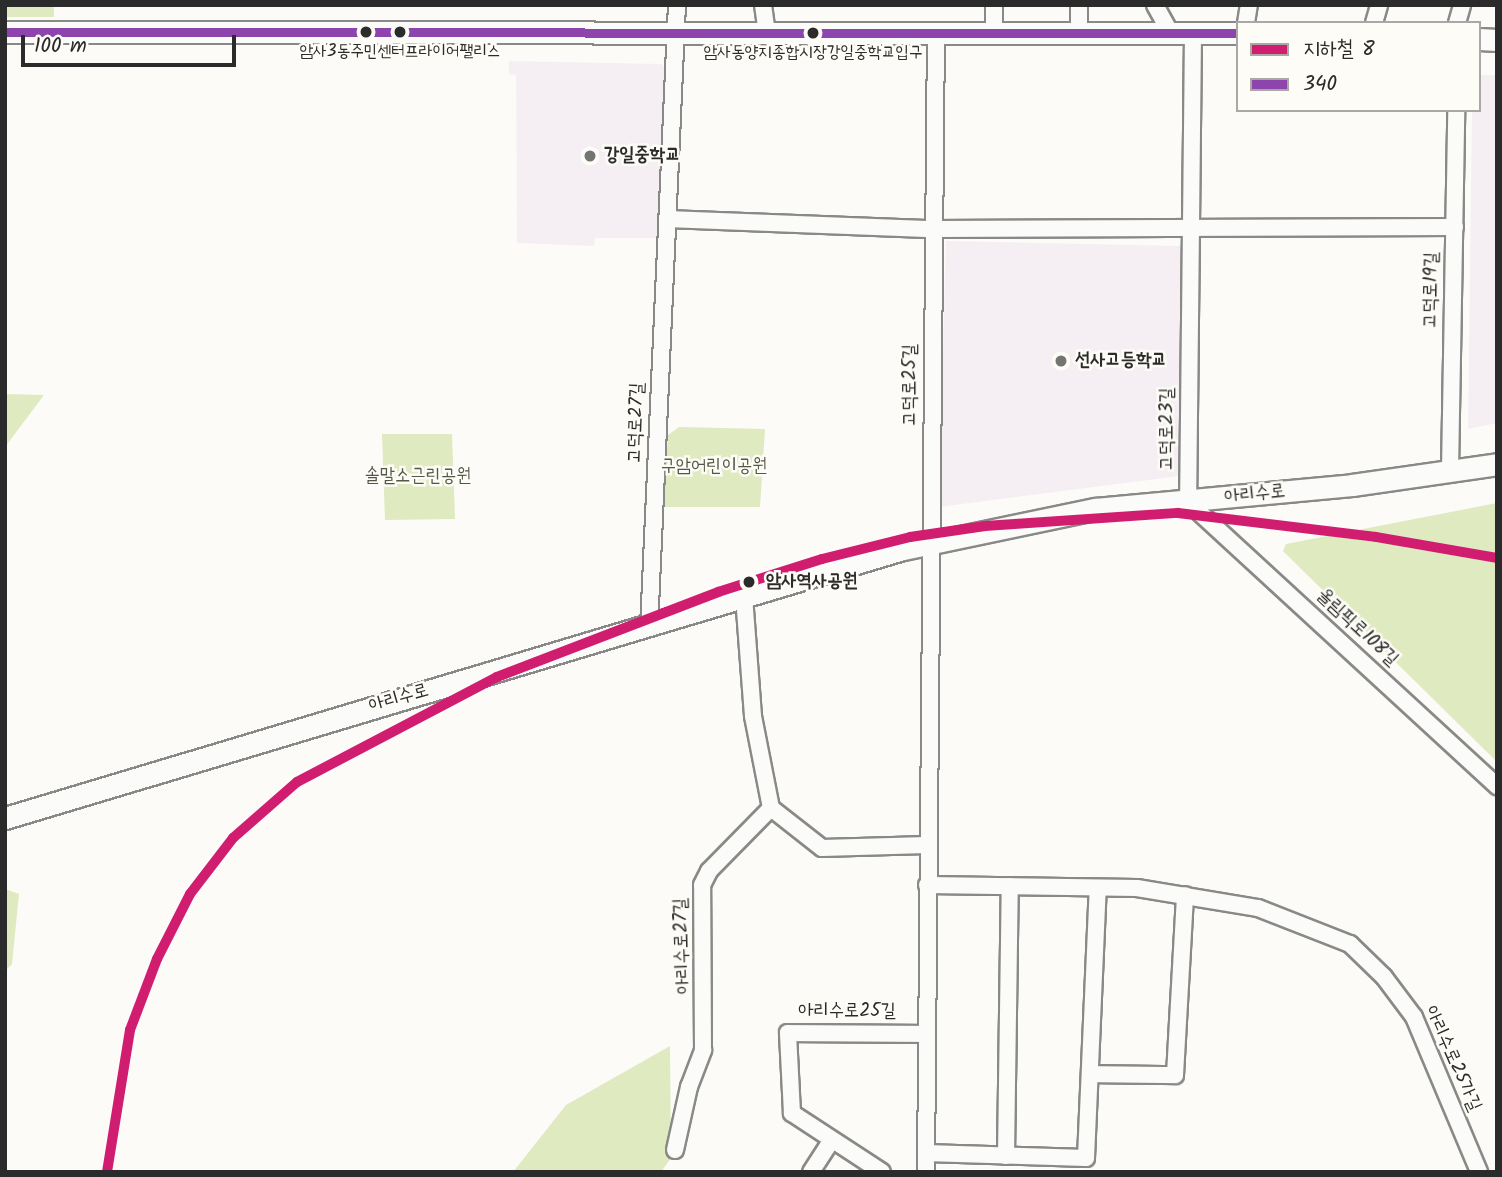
<!DOCTYPE html>
<meta charset="utf-8">
<style>
body{margin:0}
#map{position:relative;width:1502px;height:1177px;overflow:hidden;background:#fcfbf8;font-family:Kalam,"Poor Story",sans-serif}
div>[style]{position:absolute}
.built>*{inset:0;background:#f5eff4}
.green>*{inset:0;background:#dfeac0}
.roads{filter:drop-shadow(2px 0 #898987) drop-shadow(-2px 0 #898987) drop-shadow(0 2px #898987) drop-shadow(0 -2px #898987)}
.street>*{height:16px;margin:-8px;padding:0 8px;transform-origin:8px;border-radius:8px;background:#fbfbf9}
.secondary>*{height:21px;margin:-10.5px;padding:0 10.5px;transform-origin:10.5px;border-radius:10.5px;background:#fbfbf9}
.bus-1>*{height:9px;margin:-4.5px;padding:0 4.5px;transform-origin:4.5px;border-radius:4.5px;background:#8e44ad}
.metro-1>*{height:10px;margin:-5px;padding:0 5px;transform-origin:5px;border-radius:5px;background:#d11d70}
.dots>*{width:19px;height:19px;translate:-50% -50%;box-sizing:border-box;border:4px solid #fdfcf7;border-radius:50%}
span{translate:-50% -50%;white-space:nowrap;text-align:center;line-height:1.15;-webkit-text-stroke:5px #fdfcf7;paint-order:stroke}
.bus-label{font-size:17px;color:#2b2b2b}
.poi-label{font-size:19px;color:#2b2b2b;font-weight:700}
.left{translate:0 -50%;text-align:left}
.street-label{font-size:19px;color:#2b2b2b}
.park-label{font-size:19px;color:#525845}
.stop-label{font-size:19px;color:#2b2b2b;font-weight:700}
.frame{position:absolute;inset:0;border:7px solid #2b2b2b;pointer-events:none}
.legend{position:absolute;left:1236px;top:21px;width:245px;height:91px;box-sizing:border-box;background:#fdfcf7;border:2px solid #a9a8a5;margin:0;padding:9px 12px;list-style:none;font-size:21px;color:#2b2b2b}
.legend li{display:flex;align-items:center;gap:14px;height:35px}
.legend b{width:35px;border:2px solid #a9a8a5}
.scale{position:absolute;left:21px;top:35px;width:215px;height:32px;box-sizing:border-box;border:4px solid #2b2b2b;border-top:0;padding-left:9px;font-size:21px;line-height:24px;white-space:nowrap;color:#2b2b2b;-webkit-text-stroke:5px #fdfcf7;paint-order:stroke}
</style>
<div id="map">
<div class="built">
<i style="clip-path:polygon(509px 61px,662px 64px,667px 73px,660px 238px,595px 238px,594px 246px,517px 243px,516px 75px,509px 74px)"></i>
<i style="clip-path:polygon(1479px 75px,1497px 75px,1497px 423px,1468px 429px,1472px 110px,1479px 110px)"></i>
<i style="clip-path:polygon(946px 241px,1181px 246px,1180px 476px,939px 507px)"></i>
</div>
<div class="green">
<i style="clip-path:polygon(5px 5px,54px 5px,54px 17px,5px 17px)"></i>
<i style="clip-path:polygon(5px 394px,44px 395px,5px 447px)"></i>
<i style="clip-path:polygon(679px 427px,765px 429px,760px 507px,663px 507px,668px 435px)"></i>
<i style="clip-path:polygon(382px 434px,452px 434px,455px 519px,385px 520px)"></i>
<i style="clip-path:polygon(1497px 503px,1497px 762px,1283px 551px,1286px 544px)"></i>
<i style="clip-path:polygon(5px 889px,19px 894px,12px 964px,5px 971px)"></i>
<i style="clip-path:polygon(670px 1046px,671px 1158px,661px 1172px,513px 1172px,566px 1105px)"></i>
</div>
<div class="roads">
<div class="street">
<i style="left:763px;top:5px;width:28px;rotate:82deg"></i>
<i style="left:994px;top:5px;width:28px;rotate:90deg"></i>
<i style="left:1155px;top:5px;width:33px;rotate:61deg"></i>
<i style="left:1246px;top:23px;width:18px;rotate:-81deg"></i>
<i style="left:1374px;top:23px;width:19px;rotate:-74deg"></i>
<i style="left:1457px;top:23px;width:19px;rotate:-74deg"></i>
<i style="left:1079px;top:34px;width:29px;rotate:-90deg"></i>
<i style="left:1193px;top:34px;width:468px;rotate:90.6deg"></i>
<i style="left:1188px;top:502px;width:420px;rotate:42.6deg"></i>
<i style="left:667px;top:219px;width:266px;rotate:2.2deg"></i>
<i style="left:933px;top:229px;width:522px;rotate:-0.22deg"></i>
<i style="left:1450px;top:471px;width:361px;rotate:-89deg"></i>
<i style="left:649px;top:628px;width:624px;rotate:-87.43deg"></i>
<i style="left:771px;top:808px;width:65px;rotate:38.1deg"></i>
<i style="left:822px;top:848px;width:105px;rotate:-1.6deg"></i>
<i style="left:927px;top:885px;width:210px;rotate:0.8deg"></i>
<i style="left:1137px;top:888px;width:123px;rotate:9.4deg"></i>
<i style="left:1258px;top:908px;width:99px;rotate:21.4deg"></i>
<i style="left:1350px;top:944px;width:47px;rotate:44.1deg"></i>
<i style="left:1384px;top:977px;width:50px;rotate:53.1deg"></i>
<i style="left:1414px;top:1017px;width:168px;rotate:67.2deg"></i>
<i style="left:1090px;top:1074px;width:85px;rotate:0.7deg"></i>
<i style="left:1175px;top:1075px;width:180px;rotate:-86.8deg"></i>
<i style="left:675px;top:1150px;width:65px;rotate:-77.5deg"></i>
<i style="left:689px;top:1087px;width:40px;rotate:-69deg"></i>
<i style="left:703px;top:1050px;width:165px;rotate:-90.3deg"></i>
<i style="left:702px;top:885px;width:16px;rotate:-63deg"></i>
<i style="left:709px;top:871px;width:88px;rotate:-45.5deg"></i>
<i style="left:771px;top:808px;width:94px;rotate:-101.1deg"></i>
<i style="left:753px;top:716px;width:119px;rotate:-94.3deg"></i>
<i style="left:926px;top:1153px;width:160px;rotate:1.8deg"></i>
<i style="left:1086px;top:1158px;width:270px;rotate:-87.5deg"></i>
<i style="left:1006px;top:1156px;width:270px;rotate:-89.2deg"></i>
<i style="left:811px;top:1172px;width:37px;rotate:-57deg"></i>
<i style="left:882px;top:1172px;width:108px;rotate:-146.8deg"></i>
<i style="left:792px;top:1113px;width:80px;rotate:-92.9deg"></i>
<i style="left:788px;top:1033px;width:138px;rotate:0.4deg"></i>
<i style="left:926px;top:1172px;width:1139px;rotate:-89.5deg"></i>
</div>
<div class="secondary">
<i style="left:5px;top:32px;width:1233px;rotate:0.05deg"></i>
<i style="left:1479px;top:39px;width:18px;rotate:3deg"></i>
<i style="left:5px;top:818px;width:937px;rotate:-16.68deg"></i>
<i style="left:903px;top:549px;width:196px;rotate:-11.8deg"></i>
<i style="left:1095px;top:509px;width:258px;rotate:-5.3deg"></i>
<i style="left:1352px;top:485px;width:147px;rotate:-8.2deg"></i>
</div>
</div>
<div class="bus-1">
<i style="left:5px;top:32px;width:1233px;rotate:0.05deg"></i>
</div>
<div class="metro-1">
<i style="left:107px;top:1172px;width:144px;rotate:-80.8deg"></i>
<i style="left:130px;top:1030px;width:76px;rotate:-69.2deg"></i>
<i style="left:157px;top:959px;width:73px;rotate:-63.1deg"></i>
<i style="left:190px;top:894px;width:71px;rotate:-52.5deg"></i>
<i style="left:233px;top:838px;width:85px;rotate:-41.2deg"></i>
<i style="left:297px;top:782px;width:226px;rotate:-27.7deg"></i>
<i style="left:497px;top:677px;width:237px;rotate:-21deg"></i>
<i style="left:718px;top:592px;width:109px;rotate:-17.6deg"></i>
<i style="left:822px;top:559px;width:91px;rotate:-14deg"></i>
<i style="left:910px;top:537px;width:76px;rotate:-8.3deg"></i>
<i style="left:985px;top:526px;width:193px;rotate:-3.9deg"></i>
<i style="left:1178px;top:513px;width:199px;rotate:6.9deg"></i>
<i style="left:1376px;top:537px;width:123px;rotate:9.8deg"></i>
</div>
<div class="dots">
<i style="left:366px;top:32px;background:#2b2b2b"></i>
<i style="left:400px;top:32px;background:#2b2b2b"></i>
<i style="left:813px;top:33px;background:#2b2b2b"></i>
<i style="left:590px;top:156px;background:#747473"></i>
<i style="left:1061px;top:361px;background:#747473"></i>
<i style="left:749px;top:582px;background:#2b2b2b"></i>
</div>
<div class="bus-label">
<span style="left:400px;top:52px">암사3동주민센터프라이어팰리스</span>
<span style="left:813px;top:53px">암사동양지종합시장강일중학교입구</span>
</div>
<div class="poi-label">
<span class="left" style="left:604px;top:156px">강일중학교</span>
<span class="left" style="left:1075px;top:361px">선사고등학교</span>
</div>
<div class="street-label">
<span style="left:1432px;top:290px;rotate:-89deg">고덕로19길</span>
<span style="left:911px;top:385px;rotate:-90deg">고덕로25길</span>
<span style="left:637px;top:423px;rotate:-88deg">고덕로27길</span>
<span style="left:1168px;top:429px;rotate:-90deg">고덕로23길</span>
<span style="left:1255px;top:495px;rotate:-6deg">아리수로</span>
<span style="left:1357px;top:628px;rotate:43deg">올림픽로108길</span>
<span style="left:399px;top:699px;rotate:-16deg">아리수로</span>
<span style="left:683px;top:946px;rotate:-92deg">아리수로27길</span>
<span style="left:847px;top:1012px">아리수로25길</span>
<span style="left:1452px;top:1059px;rotate:66deg">아리수로25가길</span>
</div>
<div class="park-label">
<span style="left:714px;top:467px">구암어린이공원</span>
<span style="left:418px;top:477px">솔말소근린공원</span>
</div>
<div class="stop-label">
<span class="left" style="left:766px;top:582px">암사역사공원</span>
</div>
<div class="frame"></div>
<ul class="legend">
<li><b style="height:9px;background:#d11d70"></b>지하철 8</li>
<li><b style="height:9px;background:#8e44ad"></b>340</li>
</ul>
<div class="scale">100 m</div>
</div>
